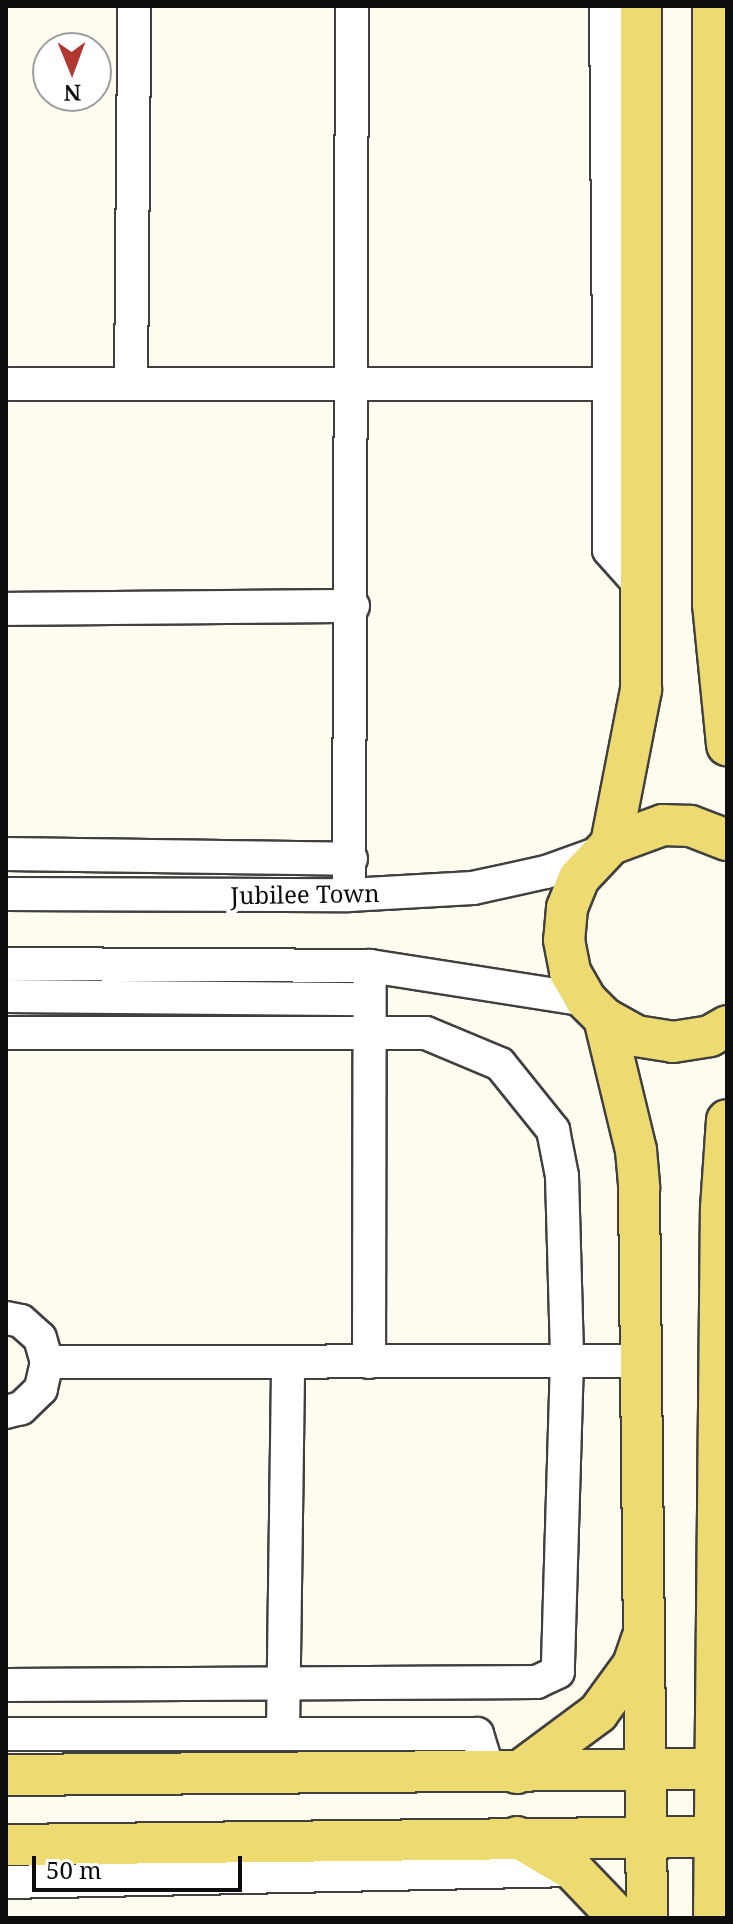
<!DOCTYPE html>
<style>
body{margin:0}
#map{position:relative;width:733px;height:1924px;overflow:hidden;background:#fefcef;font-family:"Noto Serif",serif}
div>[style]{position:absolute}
.roads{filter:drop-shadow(2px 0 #404040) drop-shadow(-2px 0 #404040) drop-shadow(0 2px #404040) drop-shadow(0 -2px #404040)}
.minor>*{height:32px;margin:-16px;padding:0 16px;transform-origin:16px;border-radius:16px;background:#fff}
.major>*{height:40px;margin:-20px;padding:0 20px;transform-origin:20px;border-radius:20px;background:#edda70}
span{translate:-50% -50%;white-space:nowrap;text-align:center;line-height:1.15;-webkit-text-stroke:8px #fff;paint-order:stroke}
.street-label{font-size:24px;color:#0d0d0d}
.frame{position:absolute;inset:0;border:8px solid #0d0d0d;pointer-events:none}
.north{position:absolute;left:32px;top:32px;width:80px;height:80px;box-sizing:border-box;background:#fff;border:2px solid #9e9e9e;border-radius:50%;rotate:179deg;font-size:22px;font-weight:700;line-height:32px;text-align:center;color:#0d0d0d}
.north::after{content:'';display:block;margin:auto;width:28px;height:36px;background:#b13731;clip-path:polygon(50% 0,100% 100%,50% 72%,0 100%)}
.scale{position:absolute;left:32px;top:1856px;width:210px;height:36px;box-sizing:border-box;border:4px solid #0d0d0d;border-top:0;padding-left:10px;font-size:24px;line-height:28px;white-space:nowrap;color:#0d0d0d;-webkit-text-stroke:6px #fff;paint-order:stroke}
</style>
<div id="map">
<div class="roads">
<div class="minor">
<i style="left:606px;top:6px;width:378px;rotate:89.5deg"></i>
<i style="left:6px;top:384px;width:603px"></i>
<i style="left:609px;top:384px;width:166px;rotate:90deg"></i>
<i style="left:609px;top:550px;width:50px;rotate:48.3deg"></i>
<i style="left:131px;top:384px;width:378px;rotate:-89.5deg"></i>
<i style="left:6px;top:609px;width:347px;rotate:-0.5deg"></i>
<i style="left:6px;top:854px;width:345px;rotate:0.8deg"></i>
<i style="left:6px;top:894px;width:343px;rotate:0.2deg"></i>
<i style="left:349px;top:895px;width:124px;rotate:-3.2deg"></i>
<i style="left:473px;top:888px;width:75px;rotate:-12.4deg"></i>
<i style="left:546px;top:872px;width:56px;rotate:-19.7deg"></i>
<i style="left:349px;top:895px;width:889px;rotate:-89.81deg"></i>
<i style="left:6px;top:964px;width:364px;rotate:0.3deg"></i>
<i style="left:370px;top:966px;width:219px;rotate:8.9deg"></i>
<i style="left:6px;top:996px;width:362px;rotate:0.5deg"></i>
<i style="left:6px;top:1033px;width:420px"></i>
<i style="left:426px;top:1033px;width:80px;rotate:22.7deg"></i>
<i style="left:500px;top:1064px;width:85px;rotate:51.2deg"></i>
<i style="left:553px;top:1130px;width:47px;rotate:78.9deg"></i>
<i style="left:562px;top:1176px;width:184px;rotate:88.4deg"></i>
<i style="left:567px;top:1360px;width:312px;rotate:91.7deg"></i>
<i style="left:558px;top:1672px;width:23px;rotate:155deg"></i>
<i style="left:537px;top:1682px;width:531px;rotate:179.68deg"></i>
<i style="left:6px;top:1318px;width:15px;rotate:11deg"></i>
<i style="left:21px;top:1321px;width:25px;rotate:42deg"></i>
<i style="left:40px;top:1338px;width:25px;rotate:74deg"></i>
<i style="left:47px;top:1362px;width:28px;rotate:103deg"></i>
<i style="left:41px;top:1389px;width:28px;rotate:136deg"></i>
<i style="left:21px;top:1408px;width:16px;rotate:165deg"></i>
<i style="left:47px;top:1362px;width:596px;rotate:-0.1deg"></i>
<i style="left:369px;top:1362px;width:396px;rotate:-89.9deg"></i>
<i style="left:283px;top:1731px;width:365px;rotate:-89.2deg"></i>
<i style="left:6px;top:1734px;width:471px"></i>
<i style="left:477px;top:1734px;width:41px;rotate:72.9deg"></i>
<i style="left:6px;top:1882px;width:567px;rotate:-1.21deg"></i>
</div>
<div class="major">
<i style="left:713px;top:6px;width:598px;rotate:90deg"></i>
<i style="left:713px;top:604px;width:142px;rotate:84.3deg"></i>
<i style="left:727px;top:840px;width:40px;rotate:-159deg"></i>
<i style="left:690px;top:826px;width:27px;rotate:-178deg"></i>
<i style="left:663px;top:825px;width:55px;rotate:159.9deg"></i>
<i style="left:611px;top:844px;width:47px;rotate:133.3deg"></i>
<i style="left:579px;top:878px;width:32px;rotate:112deg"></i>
<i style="left:567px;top:908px;width:32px;rotate:95deg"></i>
<i style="left:564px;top:940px;width:33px;rotate:79deg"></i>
<i style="left:570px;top:972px;width:32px;rotate:60deg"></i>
<i style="left:586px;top:1000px;width:25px;rotate:45deg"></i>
<i style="left:604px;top:1018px;width:37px;rotate:29deg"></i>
<i style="left:636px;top:1036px;width:37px;rotate:9deg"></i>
<i style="left:673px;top:1042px;width:37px;rotate:-9deg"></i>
<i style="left:710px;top:1036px;width:20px;rotate:-30deg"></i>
<i style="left:611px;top:844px;width:157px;rotate:-79deg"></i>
<i style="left:641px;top:690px;width:684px;rotate:-90deg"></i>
<i style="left:604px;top:1018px;width:136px;rotate:76.4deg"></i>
<i style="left:636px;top:1150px;width:38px;rotate:85deg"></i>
<i style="left:639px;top:1188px;width:730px;rotate:89.37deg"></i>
<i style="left:517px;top:1773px;width:101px;rotate:-36.5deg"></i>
<i style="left:598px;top:1713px;width:59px;rotate:-53.9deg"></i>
<i style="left:633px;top:1665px;width:28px;rotate:-71deg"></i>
<i style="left:6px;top:1775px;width:706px;rotate:-0.49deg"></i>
<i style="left:517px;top:1837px;width:65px;rotate:30.5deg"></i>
<i style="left:573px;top:1870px;width:66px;rotate:46.2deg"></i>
<i style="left:6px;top:1845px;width:707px;rotate:-0.65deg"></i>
<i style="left:714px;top:1918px;width:710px;rotate:-89.44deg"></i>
<i style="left:721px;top:1208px;width:88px;rotate:-86.1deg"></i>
</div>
</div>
<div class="street-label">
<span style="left:305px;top:894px;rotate:-1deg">Jubilee Town</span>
</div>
<div class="frame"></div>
<div class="north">N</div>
<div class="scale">50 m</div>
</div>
